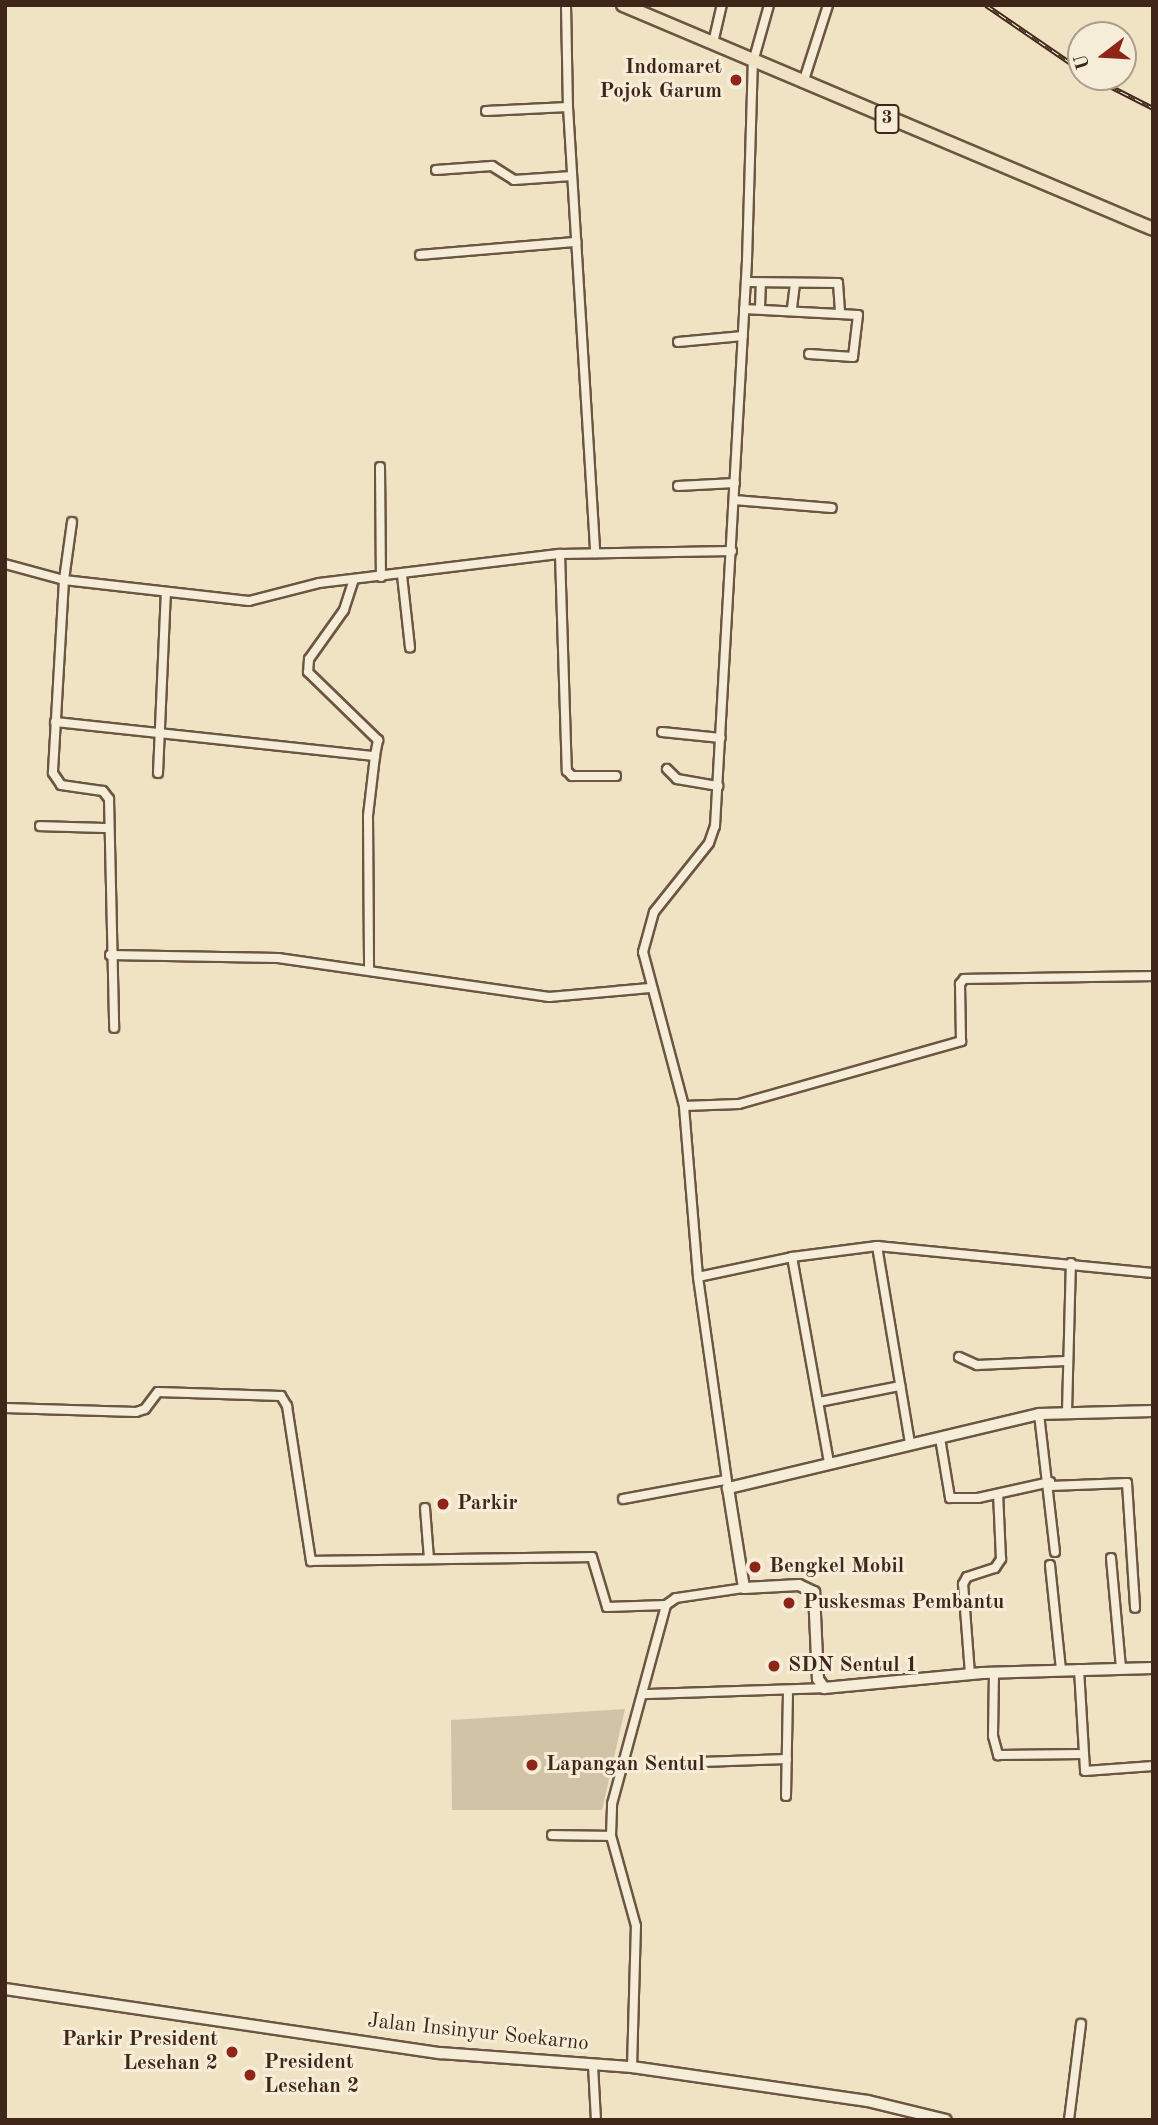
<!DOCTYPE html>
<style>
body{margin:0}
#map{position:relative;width:1158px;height:2125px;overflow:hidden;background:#efe3c3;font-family:"Old Standard TT",serif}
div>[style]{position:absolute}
.green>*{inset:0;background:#d1c3a6}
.roads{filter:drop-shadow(2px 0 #6c5543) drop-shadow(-2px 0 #6c5543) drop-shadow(0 2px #6c5543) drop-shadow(0 -2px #6c5543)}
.minor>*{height:8px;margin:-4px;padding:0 4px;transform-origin:4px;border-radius:4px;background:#f5edd8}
.tertiary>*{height:10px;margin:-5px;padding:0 5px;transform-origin:5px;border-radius:5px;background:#f5edd8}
.secondary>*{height:10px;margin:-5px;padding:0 5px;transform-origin:5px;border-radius:5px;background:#f5edd8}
.trunk>*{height:12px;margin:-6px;padding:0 6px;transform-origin:6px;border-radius:6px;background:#efe3c3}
.rail>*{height:5px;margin-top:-2.5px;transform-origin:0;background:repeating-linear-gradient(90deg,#f5edd8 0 8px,#402618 0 16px);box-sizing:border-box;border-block:2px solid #402618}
.dots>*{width:19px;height:19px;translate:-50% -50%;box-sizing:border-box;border:4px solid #f5edd8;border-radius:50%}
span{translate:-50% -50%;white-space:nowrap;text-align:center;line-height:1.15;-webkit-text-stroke:6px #f5edd8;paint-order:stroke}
.shield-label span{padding:2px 5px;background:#f5edd8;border:2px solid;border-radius:5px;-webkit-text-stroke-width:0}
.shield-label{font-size:19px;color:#402618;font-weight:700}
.poi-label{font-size:21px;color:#402618;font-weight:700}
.right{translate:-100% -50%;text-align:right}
.left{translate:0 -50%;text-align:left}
.street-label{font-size:21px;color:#402618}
.frame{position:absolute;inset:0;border:7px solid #402618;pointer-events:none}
.north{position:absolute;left:1067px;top:21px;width:70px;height:70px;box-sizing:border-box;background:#f5edd8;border:2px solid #ad9d8b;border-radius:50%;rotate:253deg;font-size:19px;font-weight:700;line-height:28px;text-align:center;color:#402618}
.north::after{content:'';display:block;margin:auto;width:24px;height:32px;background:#8f2418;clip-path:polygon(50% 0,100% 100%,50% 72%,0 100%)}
</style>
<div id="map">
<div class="green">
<i style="clip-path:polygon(625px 1709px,602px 1810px,452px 1810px,451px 1720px)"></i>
</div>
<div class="roads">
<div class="minor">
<i style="left:566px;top:5px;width:102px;rotate:88.9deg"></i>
<i style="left:568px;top:107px;width:447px;rotate:86.5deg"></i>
<i style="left:713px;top:43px;width:39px;rotate:-77deg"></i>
<i style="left:803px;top:83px;width:82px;rotate:-72.2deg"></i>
<i style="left:486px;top:111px;width:82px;rotate:-2.8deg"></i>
<i style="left:436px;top:170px;width:56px;rotate:-4.1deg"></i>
<i style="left:492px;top:166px;width:26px;rotate:32deg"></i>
<i style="left:514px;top:180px;width:58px;rotate:-3.9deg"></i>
<i style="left:420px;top:255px;width:157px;rotate:-4.8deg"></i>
<i style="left:746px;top:282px;width:92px;rotate:0.6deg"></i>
<i style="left:838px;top:283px;width:29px;rotate:86deg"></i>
<i style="left:760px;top:308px;width:25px;rotate:-88deg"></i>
<i style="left:792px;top:308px;width:25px;rotate:-83deg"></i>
<i style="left:744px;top:309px;width:114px;rotate:3deg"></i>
<i style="left:858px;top:315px;width:42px;rotate:96.8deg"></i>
<i style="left:853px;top:357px;width:44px;rotate:-176.1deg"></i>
<i style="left:678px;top:342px;width:65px;rotate:-5.3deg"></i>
<i style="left:380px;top:467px;width:110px;rotate:89.5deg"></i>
<i style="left:678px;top:486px;width:57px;rotate:-3deg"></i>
<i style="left:734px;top:500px;width:98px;rotate:4.7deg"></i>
<i style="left:72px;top:522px;width:59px;rotate:97.9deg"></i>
<i style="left:64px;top:580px;width:186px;rotate:6.5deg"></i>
<i style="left:249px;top:601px;width:72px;rotate:-14.4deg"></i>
<i style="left:319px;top:583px;width:243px;rotate:-6.9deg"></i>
<i style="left:560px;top:554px;width:172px;rotate:-1deg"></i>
<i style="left:560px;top:554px;width:217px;rotate:88.2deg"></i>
<i style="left:567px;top:771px;width:7px;rotate:45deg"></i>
<i style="left:572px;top:776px;width:44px"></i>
<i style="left:5px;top:564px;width:61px;rotate:15.2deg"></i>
<i style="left:64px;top:580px;width:193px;rotate:93.3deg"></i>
<i style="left:53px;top:773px;width:14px;rotate:56deg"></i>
<i style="left:61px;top:785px;width:42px;rotate:8.1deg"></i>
<i style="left:103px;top:791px;width:10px;rotate:53deg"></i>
<i style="left:109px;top:799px;width:229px;rotate:88.7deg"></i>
<i style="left:402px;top:575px;width:73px;rotate:83.7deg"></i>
<i style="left:354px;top:579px;width:33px;rotate:108deg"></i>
<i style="left:344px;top:610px;width:60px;rotate:125.5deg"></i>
<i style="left:309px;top:659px;width:13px;rotate:94deg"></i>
<i style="left:308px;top:672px;width:98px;rotate:44.2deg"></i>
<i style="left:378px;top:740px;width:16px;rotate:101deg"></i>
<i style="left:55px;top:722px;width:322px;rotate:6.1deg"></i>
<i style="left:375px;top:756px;width:60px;rotate:96.7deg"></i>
<i style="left:368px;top:816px;width:153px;rotate:89.6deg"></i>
<i style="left:662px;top:732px;width:59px;rotate:5.8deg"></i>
<i style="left:667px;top:769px;width:14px;rotate:45deg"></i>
<i style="left:677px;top:779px;width:42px;rotate:9.7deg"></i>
<i style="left:158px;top:773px;width:180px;rotate:-87.5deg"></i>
<i style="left:40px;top:826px;width:69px;rotate:1.7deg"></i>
<i style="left:110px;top:955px;width:168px;rotate:1deg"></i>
<i style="left:278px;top:958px;width:274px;rotate:8.2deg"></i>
<i style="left:549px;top:997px;width:101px;rotate:-5.1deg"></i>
<i style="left:684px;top:1106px;width:55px;rotate:-2.1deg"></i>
<i style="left:739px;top:1104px;width:231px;rotate:-15.8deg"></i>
<i style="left:961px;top:1041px;width:57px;rotate:-91deg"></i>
<i style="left:960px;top:984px;width:6px;rotate:-51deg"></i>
<i style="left:964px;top:979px;width:189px;rotate:-0.9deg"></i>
<i style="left:877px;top:1246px;width:200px;rotate:80.5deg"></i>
<i style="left:792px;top:1257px;width:208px;rotate:79.8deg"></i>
<i style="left:698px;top:1277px;width:96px;rotate:-12deg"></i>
<i style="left:792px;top:1257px;width:86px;rotate:-7.4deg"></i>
<i style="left:877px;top:1246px;width:277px;rotate:5.6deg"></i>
<i style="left:959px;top:1357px;width:20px;rotate:24deg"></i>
<i style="left:977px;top:1365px;width:89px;rotate:-2.6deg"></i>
<i style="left:819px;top:1402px;width:83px;rotate:-11.2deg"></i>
<i style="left:5px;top:1408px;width:131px;rotate:1.7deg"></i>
<i style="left:136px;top:1412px;width:9px;rotate:-18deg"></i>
<i style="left:145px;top:1409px;width:21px;rotate:-53deg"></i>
<i style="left:158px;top:1392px;width:123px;rotate:1.9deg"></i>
<i style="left:281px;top:1396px;width:12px;rotate:59deg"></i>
<i style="left:287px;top:1406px;width:157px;rotate:81.2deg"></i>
<i style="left:311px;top:1561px;width:281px;rotate:-0.8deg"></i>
<i style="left:592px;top:1557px;width:52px;rotate:73.3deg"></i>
<i style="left:607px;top:1607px;width:59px;rotate:-1.9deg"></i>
<i style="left:1067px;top:1412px;width:149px;rotate:-88.5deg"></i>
<i style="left:1039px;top:1414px;width:139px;rotate:83.4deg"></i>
<i style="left:940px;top:1438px;width:61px;rotate:80.5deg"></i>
<i style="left:950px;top:1498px;width:28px"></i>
<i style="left:978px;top:1498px;width:74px;rotate:-12.5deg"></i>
<i style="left:1050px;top:1486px;width:77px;rotate:-2.2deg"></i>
<i style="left:1127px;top:1483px;width:125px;rotate:86.3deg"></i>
<i style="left:728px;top:1488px;width:213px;rotate:-98.1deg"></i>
<i style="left:698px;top:1277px;width:172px;rotate:-94.7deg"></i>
<i style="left:684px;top:1106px;width:159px;rotate:-104.9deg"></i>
<i style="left:643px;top:952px;width:41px;rotate:-74.6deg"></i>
<i style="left:654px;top:912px;width:88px;rotate:-51.4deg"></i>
<i style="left:709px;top:843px;width:18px;rotate:-71deg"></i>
<i style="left:715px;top:826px;width:567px;rotate:-86.76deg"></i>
<i style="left:747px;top:260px;width:198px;rotate:-88.3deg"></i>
<i style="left:753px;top:62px;width:59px;rotate:-74.3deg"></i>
<i style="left:623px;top:1499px;width:105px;rotate:-10.5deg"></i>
<i style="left:425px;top:1508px;width:51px;rotate:85.5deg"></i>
<i style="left:1111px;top:1558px;width:109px;rotate:84.8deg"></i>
<i style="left:1050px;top:1565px;width:106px;rotate:84deg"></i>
<i style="left:1079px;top:1669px;width:102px;rotate:86.6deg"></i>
<i style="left:1085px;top:1771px;width:68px;rotate:-4.2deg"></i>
<i style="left:994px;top:1672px;width:64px;rotate:90.9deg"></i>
<i style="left:993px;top:1736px;width:20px;rotate:75deg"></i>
<i style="left:998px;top:1755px;width:85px;rotate:-0.7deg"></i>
<i style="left:970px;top:1674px;width:90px;rotate:-94.4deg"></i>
<i style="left:963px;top:1584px;width:8px;rotate:-60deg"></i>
<i style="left:967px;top:1577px;width:29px;rotate:-18deg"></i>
<i style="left:995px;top:1568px;width:11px;rotate:-56deg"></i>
<i style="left:1001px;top:1559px;width:65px;rotate:-92.6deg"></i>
<i style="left:645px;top:1694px;width:179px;rotate:-1.9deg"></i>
<i style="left:701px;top:1762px;width:86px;rotate:-2deg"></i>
<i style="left:786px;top:1796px;width:106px;rotate:-88.9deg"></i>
<i style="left:552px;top:1835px;width:59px;rotate:1deg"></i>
<i style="left:593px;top:2065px;width:55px;rotate:86.9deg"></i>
<i style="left:632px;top:2067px;width:141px;rotate:-88.4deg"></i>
<i style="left:636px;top:1926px;width:93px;rotate:-105.5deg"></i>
<i style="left:611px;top:1836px;width:32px;rotate:-88deg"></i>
<i style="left:612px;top:1804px;width:206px;rotate:-74.8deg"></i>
<i style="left:666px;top:1605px;width:12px;rotate:-35deg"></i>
<i style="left:676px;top:1598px;width:69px;rotate:-8.4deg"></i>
<i style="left:1069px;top:2120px;width:97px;rotate:-82.9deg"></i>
</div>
<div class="tertiary">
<i style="left:1153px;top:1411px;width:114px;rotate:178.5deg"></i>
<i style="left:1039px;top:1414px;width:320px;rotate:166.6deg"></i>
<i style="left:728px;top:1488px;width:101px;rotate:80.9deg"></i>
<i style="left:744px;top:1588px;width:55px;rotate:-3.1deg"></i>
<i style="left:799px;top:1585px;width:17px;rotate:25deg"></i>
<i style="left:814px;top:1592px;width:87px;rotate:87.4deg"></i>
<i style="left:818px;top:1679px;width:11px;rotate:56deg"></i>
<i style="left:824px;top:1688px;width:159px;rotate:-5.4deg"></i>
<i style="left:982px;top:1673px;width:171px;rotate:-1.7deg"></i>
</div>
<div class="secondary">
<i style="left:5px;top:1989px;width:440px;rotate:8.4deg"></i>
<i style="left:440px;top:2053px;width:193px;rotate:4.2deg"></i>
<i style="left:632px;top:2067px;width:238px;rotate:8.2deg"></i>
<i style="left:868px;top:2101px;width:80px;rotate:13.7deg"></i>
</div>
<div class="trunk">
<i style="left:623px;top:5px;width:575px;rotate:22.91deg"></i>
</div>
</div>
<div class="rail">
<i style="left:986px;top:5px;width:115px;rotate:34.4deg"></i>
<i style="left:1092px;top:77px;width:68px;rotate:26.9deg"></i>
</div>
<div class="dots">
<i style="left:736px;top:80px;background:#8f2418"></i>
<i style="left:443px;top:1504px;background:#8f2418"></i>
<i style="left:755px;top:1567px;background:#8f2418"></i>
<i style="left:789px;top:1603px;background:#8f2418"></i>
<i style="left:774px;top:1666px;background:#8f2418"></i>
<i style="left:532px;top:1765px;background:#8f2418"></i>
<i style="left:232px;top:2052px;background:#8f2418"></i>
<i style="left:250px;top:2075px;background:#8f2418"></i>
</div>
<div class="shield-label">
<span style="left:887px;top:119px">3</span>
</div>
<div class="poi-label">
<span class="right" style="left:722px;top:80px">Indomaret<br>Pojok Garum</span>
<span class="left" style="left:457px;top:1504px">Parkir</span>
<span class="left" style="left:769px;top:1567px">Bengkel Mobil</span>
<span class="left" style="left:803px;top:1603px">Puskesmas Pembantu</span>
<span class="left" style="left:788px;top:1666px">SDN Sentul 1</span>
<span class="left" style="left:546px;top:1765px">Lapangan Sentul</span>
<span class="right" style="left:218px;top:2052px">Parkir President<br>Lesehan 2</span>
<span class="left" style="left:264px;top:2075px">President<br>Lesehan 2</span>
</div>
<div class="street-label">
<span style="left:478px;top:2033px;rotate:6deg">Jalan Insinyur Soekarno</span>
</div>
<div class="frame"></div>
<div class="north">U</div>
</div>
